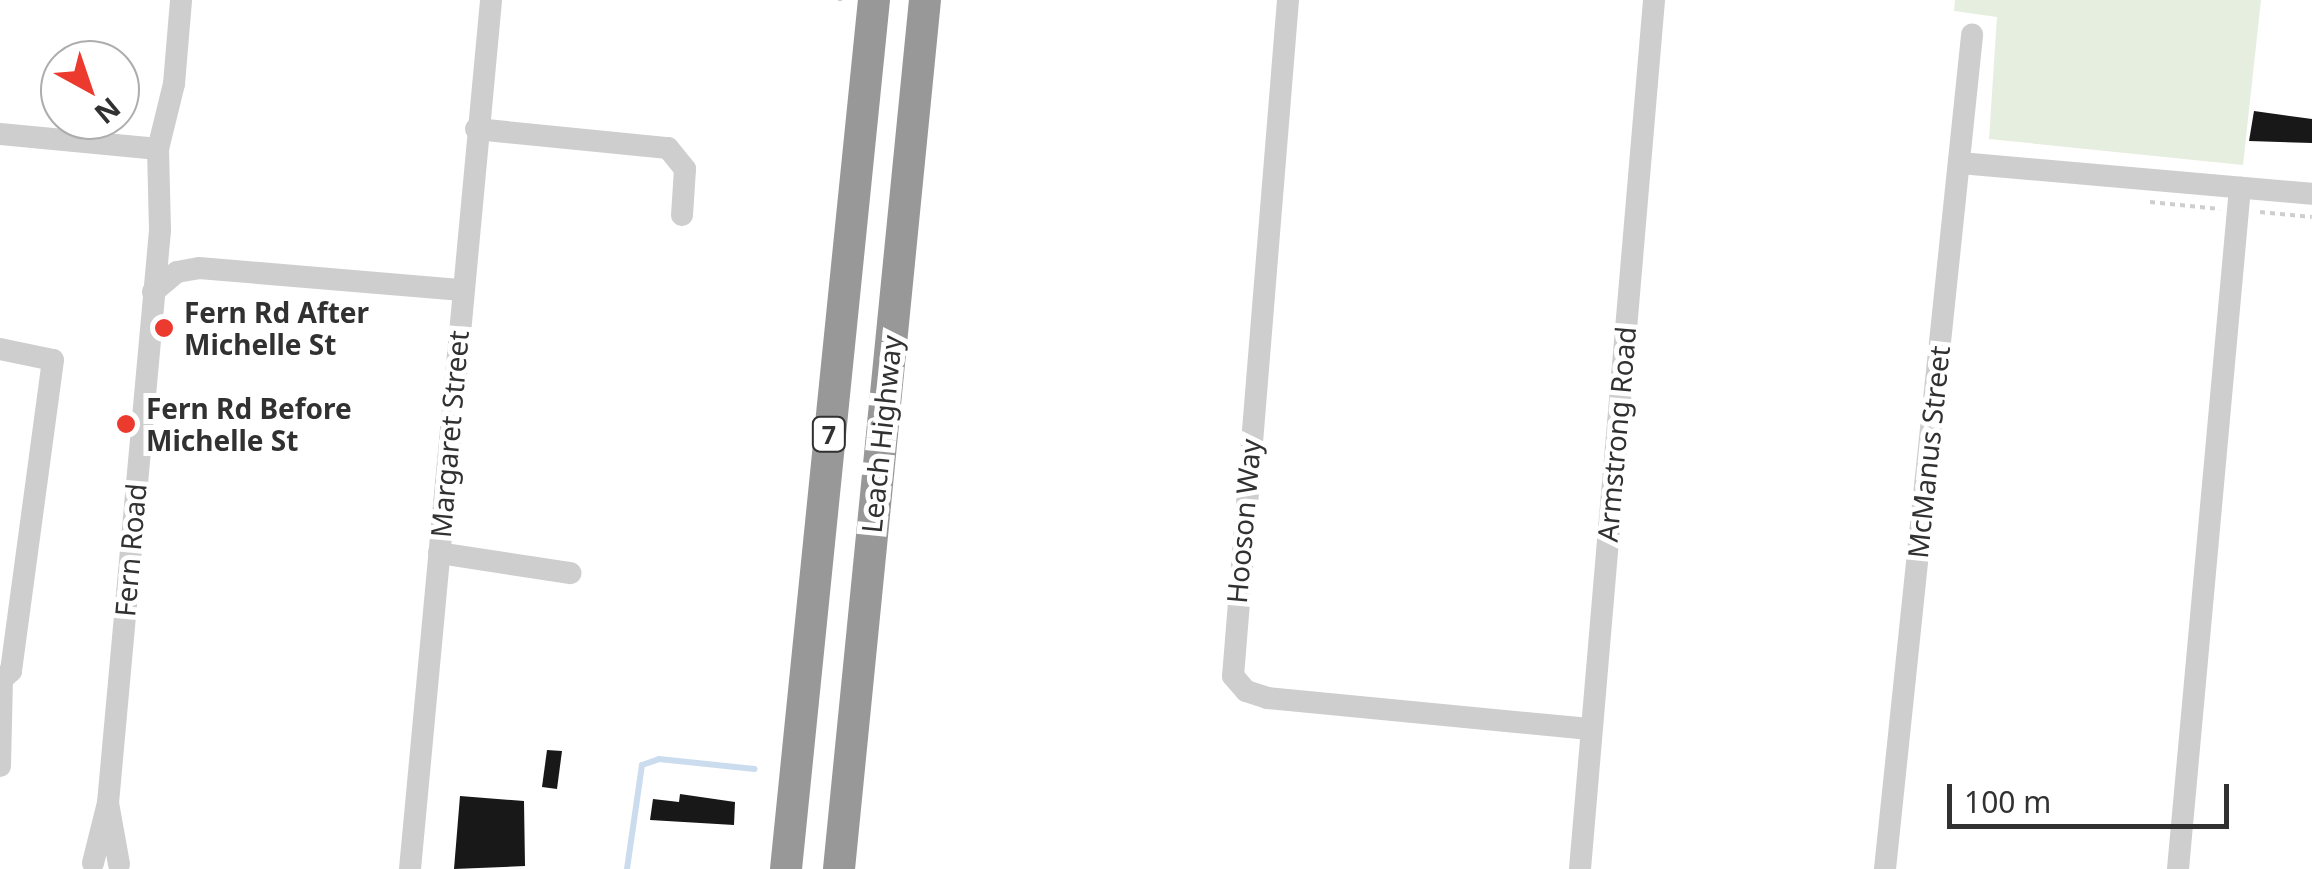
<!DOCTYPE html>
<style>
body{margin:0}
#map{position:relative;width:2312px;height:869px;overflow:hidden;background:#fff;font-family:"Noto Sans",sans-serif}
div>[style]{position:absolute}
.green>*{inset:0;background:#e5eedf}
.stream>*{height:6px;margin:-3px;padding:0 3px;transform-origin:3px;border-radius:3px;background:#cbdcee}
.building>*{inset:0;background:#181818}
.path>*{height:4px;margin-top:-2px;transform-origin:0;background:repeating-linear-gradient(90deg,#cecece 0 5px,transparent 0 10px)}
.minor>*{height:22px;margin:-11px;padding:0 11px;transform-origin:11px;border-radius:11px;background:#cecece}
.highway>*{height:32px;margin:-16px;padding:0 16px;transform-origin:16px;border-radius:16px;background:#989898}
.dots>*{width:28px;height:28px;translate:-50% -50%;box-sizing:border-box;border:5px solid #fff;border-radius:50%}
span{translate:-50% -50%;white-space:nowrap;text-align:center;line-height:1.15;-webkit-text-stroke:10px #fff;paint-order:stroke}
.shield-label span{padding:2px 8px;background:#fff;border:2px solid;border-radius:8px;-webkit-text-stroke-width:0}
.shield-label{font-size:25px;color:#313131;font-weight:700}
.poi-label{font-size:28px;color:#313131;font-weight:700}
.left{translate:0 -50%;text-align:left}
.street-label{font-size:28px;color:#313131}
.north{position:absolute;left:40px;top:40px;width:100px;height:100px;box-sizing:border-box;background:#fff;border:2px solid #adadad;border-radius:50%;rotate:140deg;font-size:28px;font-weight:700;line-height:40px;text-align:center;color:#313131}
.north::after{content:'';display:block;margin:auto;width:35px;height:45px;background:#ec3a2f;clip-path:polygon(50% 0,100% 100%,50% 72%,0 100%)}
.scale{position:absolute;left:1947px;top:784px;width:282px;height:45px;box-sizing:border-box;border:5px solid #313131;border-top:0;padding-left:12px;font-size:30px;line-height:35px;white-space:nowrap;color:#313131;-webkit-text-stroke:8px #fff;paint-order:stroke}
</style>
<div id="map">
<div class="green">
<i style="clip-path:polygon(1955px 0,2261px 0,2243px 165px,1989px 139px,1997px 17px,1954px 11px)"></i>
</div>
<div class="stream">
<i style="left:627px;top:869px;width:105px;rotate:-81.8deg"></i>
<i style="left:642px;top:765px;width:18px;rotate:-19deg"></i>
<i style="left:659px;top:759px;width:96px;rotate:6deg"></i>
</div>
<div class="building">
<i style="clip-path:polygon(2254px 111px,2312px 119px,2312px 143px,2249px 141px)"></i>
<i style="clip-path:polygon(547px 750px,562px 751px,557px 789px,542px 787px)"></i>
<i style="clip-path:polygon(680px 794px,735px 802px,734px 825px,650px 820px,653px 799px,679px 802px)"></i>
<i style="clip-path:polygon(460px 796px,524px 801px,525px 866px,454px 869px)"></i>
</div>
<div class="path">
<i style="left:840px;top:1px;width:1px;rotate:-90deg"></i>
<i style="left:2150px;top:202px;width:70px;rotate:5.7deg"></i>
<i style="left:2260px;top:212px;width:52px;rotate:5.5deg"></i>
</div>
<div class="minor">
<i style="left:1288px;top:0;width:678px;rotate:94.65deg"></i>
<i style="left:1233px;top:676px;width:20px;rotate:49deg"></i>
<i style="left:1246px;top:691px;width:22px;rotate:18deg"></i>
<i style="left:1267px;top:698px;width:324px;rotate:5.5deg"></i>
<i style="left:476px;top:129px;width:193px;rotate:5.7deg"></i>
<i style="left:668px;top:148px;width:27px;rotate:51deg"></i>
<i style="left:685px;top:169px;width:46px;rotate:93.7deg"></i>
<i style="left:0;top:134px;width:159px;rotate:5.4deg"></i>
<i style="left:1960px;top:163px;width:353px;rotate:5deg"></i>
<i style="left:153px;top:292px;width:31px;rotate:-40deg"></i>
<i style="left:177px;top:272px;width:22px;rotate:-10deg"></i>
<i style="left:199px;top:268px;width:264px;rotate:4.8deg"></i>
<i style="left:0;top:349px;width:54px;rotate:11.7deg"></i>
<i style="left:53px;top:360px;width:314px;rotate:97.7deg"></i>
<i style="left:11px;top:671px;width:15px;rotate:138deg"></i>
<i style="left:439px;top:553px;width:133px;rotate:8.7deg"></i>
<i style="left:0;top:766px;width:86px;rotate:-88.7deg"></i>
<i style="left:108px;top:803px;width:62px;rotate:79.8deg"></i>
<i style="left:93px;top:863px;width:62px;rotate:-76deg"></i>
<i style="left:108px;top:803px;width:575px;rotate:-84.81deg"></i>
<i style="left:160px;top:230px;width:81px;rotate:-91.4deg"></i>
<i style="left:158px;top:149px;width:67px;rotate:-76.2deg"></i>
<i style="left:174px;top:84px;width:84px;rotate:-85.2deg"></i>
<i style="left:410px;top:869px;width:873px;rotate:-84.67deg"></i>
<i style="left:1580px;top:869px;width:872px;rotate:-85.13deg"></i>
<i style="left:1885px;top:869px;width:839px;rotate:-84.04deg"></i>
<i style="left:2178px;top:869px;width:684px;rotate:-84.8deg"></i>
</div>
<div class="highway">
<i style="left:786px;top:869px;width:873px;rotate:-84.22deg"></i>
<i style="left:839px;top:869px;width:873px;rotate:-84.35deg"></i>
</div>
<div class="dots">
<i style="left:164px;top:328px;background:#ec3a2f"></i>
<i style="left:126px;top:424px;background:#ec3a2f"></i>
</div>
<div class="shield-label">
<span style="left:829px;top:434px">7</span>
</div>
<div class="poi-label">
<span class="left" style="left:184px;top:328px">Fern Rd After<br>Michelle St</span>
<span class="left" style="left:146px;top:424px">Fern Rd Before<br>Michelle St</span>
</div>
<div class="street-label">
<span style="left:449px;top:434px;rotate:-85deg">Margaret Street</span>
<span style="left:881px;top:434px;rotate:-84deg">Leach Highway</span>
<span style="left:1616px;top:434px;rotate:-85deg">Armstrong Road</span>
<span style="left:1928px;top:452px;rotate:-84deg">McManus Street</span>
<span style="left:1243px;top:521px;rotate:-85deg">Hooson Way</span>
<span style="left:130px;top:550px;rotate:-85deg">Fern Road</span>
</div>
<div class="north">N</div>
<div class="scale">100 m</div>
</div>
